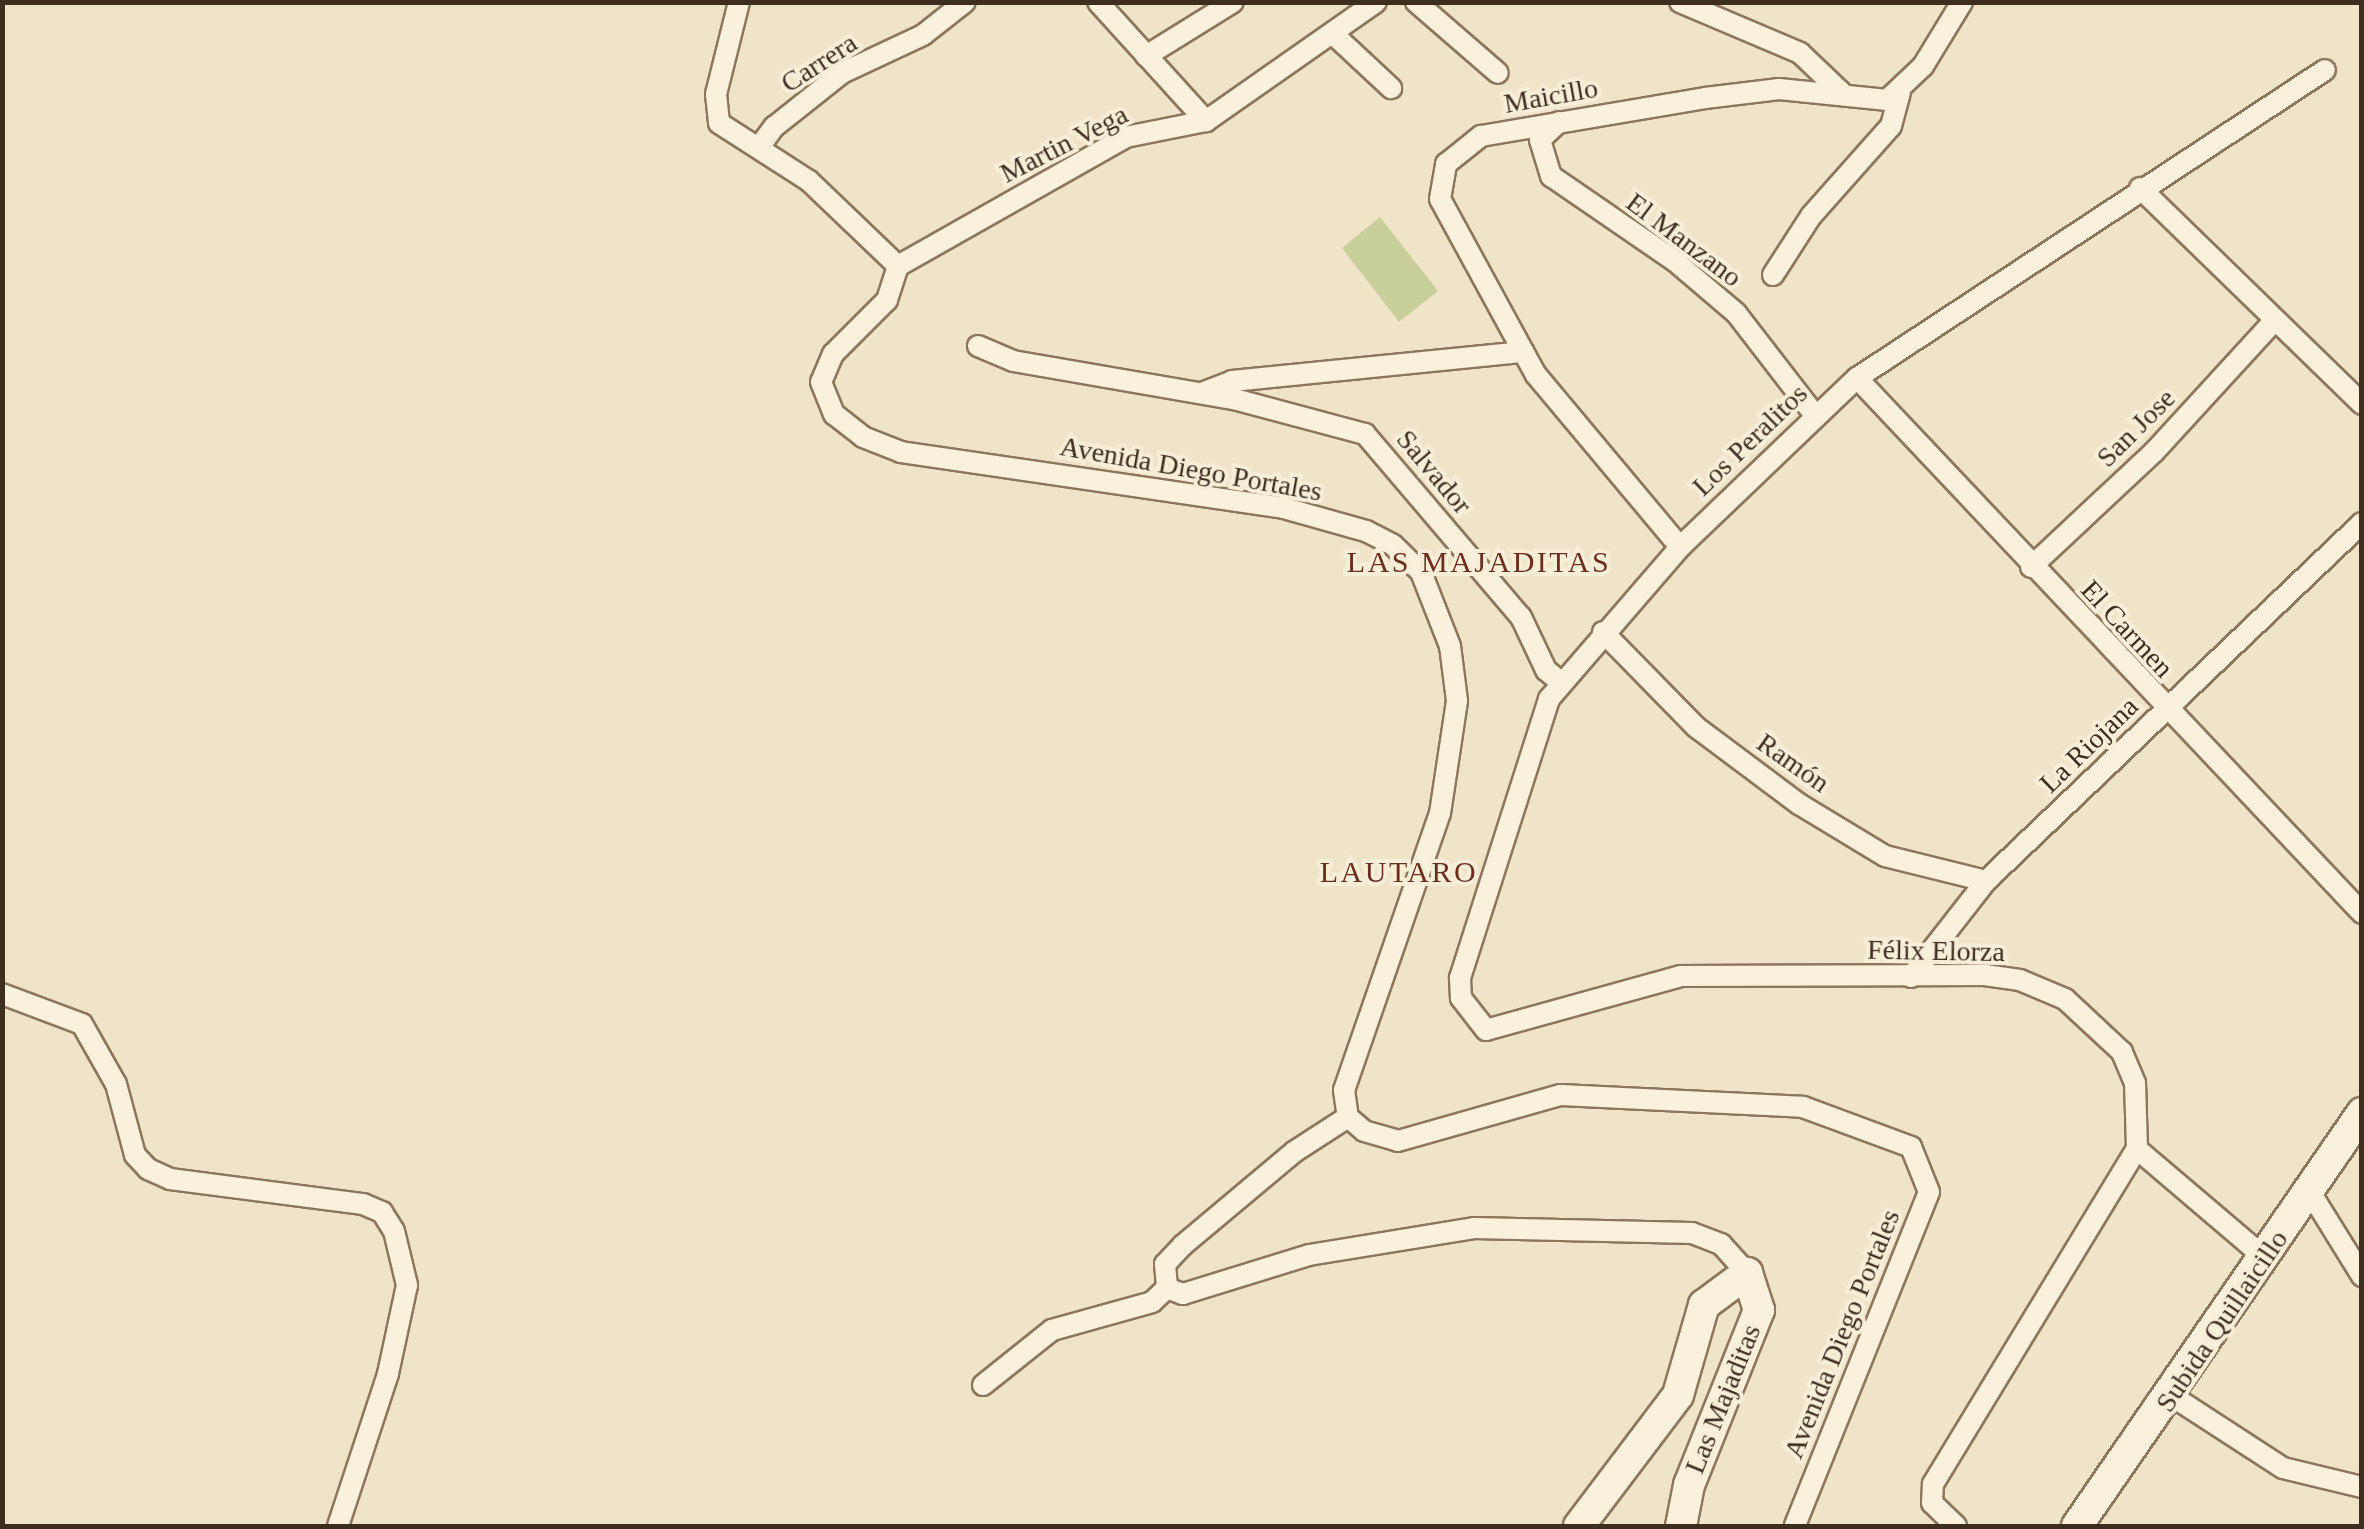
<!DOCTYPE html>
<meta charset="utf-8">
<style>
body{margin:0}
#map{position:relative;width:2364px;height:1529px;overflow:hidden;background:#f0e4c8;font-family:Georgia,serif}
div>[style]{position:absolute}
.green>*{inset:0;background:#c9cf9b}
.roads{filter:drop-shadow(2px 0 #8d765c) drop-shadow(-2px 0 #8d765c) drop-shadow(0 2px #8d765c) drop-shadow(0 -2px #8d765c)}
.street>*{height:20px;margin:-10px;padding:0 10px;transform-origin:10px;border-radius:10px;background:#faf1dc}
.secondary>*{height:30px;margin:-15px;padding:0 15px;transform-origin:15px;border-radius:15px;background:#faf1dc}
span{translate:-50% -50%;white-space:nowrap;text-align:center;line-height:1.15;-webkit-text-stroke:8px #f7eed8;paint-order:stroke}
.street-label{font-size:28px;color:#3d2e20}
.neighbourhood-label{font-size:30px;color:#6b2e1e;letter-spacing:2.5px}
.frame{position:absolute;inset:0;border:5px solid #3d2e20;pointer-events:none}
</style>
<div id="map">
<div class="green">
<i style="clip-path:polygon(1380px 217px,1438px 291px,1399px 322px,1342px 248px)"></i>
</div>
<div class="roads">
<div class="street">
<i style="left:739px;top:2px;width:95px;rotate:104deg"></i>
<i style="left:716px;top:94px;width:29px;rotate:84deg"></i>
<i style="left:719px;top:123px;width:107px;rotate:32.8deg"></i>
<i style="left:809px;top:181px;width:123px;rotate:43.7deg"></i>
<i style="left:1098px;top:2px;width:161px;rotate:47.8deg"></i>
<i style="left:1376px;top:2px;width:208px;rotate:145deg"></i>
<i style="left:1206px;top:121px;width:82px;rotate:168.7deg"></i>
<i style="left:1126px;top:137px;width:262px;rotate:150.5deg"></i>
<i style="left:898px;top:266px;width:36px;rotate:108deg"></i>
<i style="left:887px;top:300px;width:76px;rotate:135deg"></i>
<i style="left:833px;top:354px;width:30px;rotate:113deg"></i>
<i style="left:821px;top:382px;width:35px;rotate:68deg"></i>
<i style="left:834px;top:414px;width:37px;rotate:38deg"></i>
<i style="left:863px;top:437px;width:41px;rotate:21.5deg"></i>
<i style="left:901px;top:452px;width:387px;rotate:8.3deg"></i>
<i style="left:1284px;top:508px;width:85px;rotate:15.7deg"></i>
<i style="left:1366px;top:531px;width:30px;rotate:27deg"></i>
<i style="left:1393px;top:545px;width:39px;rotate:44deg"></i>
<i style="left:1421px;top:572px;width:79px;rotate:68.6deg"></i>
<i style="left:1450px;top:646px;width:55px;rotate:82.7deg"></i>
<i style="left:1457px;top:701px;width:113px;rotate:98.6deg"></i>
<i style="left:1440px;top:813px;width:293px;rotate:109.1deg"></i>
<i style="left:1344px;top:1090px;width:27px;rotate:82deg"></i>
<i style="left:1348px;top:1117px;width:21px;rotate:41deg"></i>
<i style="left:1364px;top:1131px;width:35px;rotate:16deg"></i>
<i style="left:1398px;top:1141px;width:169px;rotate:-15.8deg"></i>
<i style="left:1561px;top:1095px;width:242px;rotate:2.8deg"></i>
<i style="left:1803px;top:1107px;width:115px;rotate:20.3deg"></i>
<i style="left:1911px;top:1147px;width:48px;rotate:68.2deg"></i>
<i style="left:1929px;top:1192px;width:360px;rotate:111.9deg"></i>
<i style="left:1416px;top:2px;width:108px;rotate:40.9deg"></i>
<i style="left:1680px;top:2px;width:130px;rotate:23deg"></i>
<i style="left:1800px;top:53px;width:57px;rotate:43.6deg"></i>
<i style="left:1332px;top:33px;width:81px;rotate:43deg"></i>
<i style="left:1146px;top:56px;width:102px;rotate:-31.8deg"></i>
<i style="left:1559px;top:122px;width:26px;rotate:137deg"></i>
<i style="left:1540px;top:140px;width:38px;rotate:73deg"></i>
<i style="left:1551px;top:176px;width:152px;rotate:34.5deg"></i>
<i style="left:1676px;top:262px;width:79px;rotate:40.4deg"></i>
<i style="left:1736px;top:313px;width:128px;rotate:52.3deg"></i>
<i style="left:760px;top:146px;width:24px;rotate:-54deg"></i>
<i style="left:774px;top:127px;width:87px;rotate:-38.5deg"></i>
<i style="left:842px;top:73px;width:89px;rotate:-25.1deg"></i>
<i style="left:923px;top:35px;width:53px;rotate:-38.2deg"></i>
<i style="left:2140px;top:188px;width:310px;rotate:44.2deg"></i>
<i style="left:1773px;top:275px;width:70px;rotate:-57.2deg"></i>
<i style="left:1811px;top:216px;width:120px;rotate:-48.4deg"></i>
<i style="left:1891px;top:126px;width:34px;rotate:-75deg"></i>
<i style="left:978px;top:346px;width:38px;rotate:23deg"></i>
<i style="left:1013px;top:361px;width:224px;rotate:9.8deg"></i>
<i style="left:1234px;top:399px;width:136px;rotate:15deg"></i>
<i style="left:1365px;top:434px;width:240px;rotate:49.6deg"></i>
<i style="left:1521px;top:617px;width:59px;rotate:64.7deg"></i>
<i style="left:1546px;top:670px;width:17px;rotate:40deg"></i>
<i style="left:1857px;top:378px;width:736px;rotate:46.65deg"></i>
<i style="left:1204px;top:392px;width:30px;rotate:-21deg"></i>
<i style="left:1232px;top:381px;width:293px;rotate:-5.7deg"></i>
<i style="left:1680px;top:547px;width:224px;rotate:-129.9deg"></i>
<i style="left:1536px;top:375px;width:200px;rotate:-118.6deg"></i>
<i style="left:1440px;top:199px;width:36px;rotate:-80deg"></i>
<i style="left:1446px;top:164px;width:45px;rotate:-38.7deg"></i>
<i style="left:1481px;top:136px;width:227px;rotate:-9.6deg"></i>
<i style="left:1705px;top:98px;width:75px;rotate:-6.9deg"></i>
<i style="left:1779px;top:89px;width:109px;rotate:5.8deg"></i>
<i style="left:1887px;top:100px;width:50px;rotate:-43.4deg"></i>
<i style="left:1923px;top:66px;width:75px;rotate:-58.6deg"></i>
<i style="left:2031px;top:567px;width:168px;rotate:-43.1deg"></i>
<i style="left:2154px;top:452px;width:178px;rotate:-47.5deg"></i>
<i style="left:1603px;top:632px;width:133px;rotate:45.6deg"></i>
<i style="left:1696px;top:727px;width:129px;rotate:36.8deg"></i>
<i style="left:1799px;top:804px;width:100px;rotate:31.2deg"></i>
<i style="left:1885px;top:856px;width:104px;rotate:13.9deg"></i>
<i style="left:1911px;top:977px;width:122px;rotate:-52deg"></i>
<i style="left:1986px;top:881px;width:519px;rotate:-43.6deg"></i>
<i style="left:2px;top:994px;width:85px;rotate:20.6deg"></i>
<i style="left:82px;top:1024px;width:69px;rotate:60.5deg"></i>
<i style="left:116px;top:1084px;width:73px;rotate:75deg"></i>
<i style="left:135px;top:1155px;width:19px;rotate:47deg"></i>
<i style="left:148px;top:1169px;width:24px;rotate:24deg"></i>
<i style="left:170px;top:1179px;width:195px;rotate:7.4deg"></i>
<i style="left:363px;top:1204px;width:21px;rotate:23deg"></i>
<i style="left:382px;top:1212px;width:22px;rotate:58deg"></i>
<i style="left:394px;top:1231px;width:56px;rotate:76.5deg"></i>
<i style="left:407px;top:1285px;width:91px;rotate:102.1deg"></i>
<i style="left:388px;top:1374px;width:160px;rotate:108.2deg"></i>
<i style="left:1348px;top:1117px;width:64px;rotate:147.1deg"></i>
<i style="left:1294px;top:1152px;width:145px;rotate:140deg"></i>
<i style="left:1183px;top:1245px;width:26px;rotate:133deg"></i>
<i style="left:1165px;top:1264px;width:24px;rotate:85deg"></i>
<i style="left:1167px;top:1288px;width:17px;rotate:21deg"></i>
<i style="left:1183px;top:1294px;width:132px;rotate:-17.2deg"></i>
<i style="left:1309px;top:1255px;width:167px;rotate:-9.3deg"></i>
<i style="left:1474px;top:1228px;width:218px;rotate:1.3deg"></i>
<i style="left:1692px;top:1233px;width:31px;rotate:21deg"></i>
<i style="left:1721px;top:1244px;width:39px;rotate:48deg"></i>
<i style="left:2137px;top:1149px;width:168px;rotate:40.4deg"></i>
<i style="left:2310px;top:1192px;width:99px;rotate:58.2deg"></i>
<i style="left:983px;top:1385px;width:88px;rotate:-38.6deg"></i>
<i style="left:1052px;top:1330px;width:104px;rotate:-15.6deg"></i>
<i style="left:1152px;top:1302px;width:21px;rotate:-43deg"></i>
<i style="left:2172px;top:1396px;width:132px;rotate:33deg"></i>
<i style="left:2283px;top:1468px;width:81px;rotate:13.5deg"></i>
<i style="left:1956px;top:1526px;width:33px;rotate:-136deg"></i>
<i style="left:1932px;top:1503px;width:19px;rotate:-87deg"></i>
<i style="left:1933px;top:1484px;width:392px;rotate:-58.7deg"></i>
<i style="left:2137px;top:1149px;width:66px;rotate:-91.7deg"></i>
<i style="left:2135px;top:1083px;width:34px;rotate:-113deg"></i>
<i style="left:2122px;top:1052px;width:78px;rotate:-137.1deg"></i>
<i style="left:2065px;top:999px;width:49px;rotate:-157.1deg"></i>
<i style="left:2020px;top:980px;width:34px;rotate:-172deg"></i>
<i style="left:1986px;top:975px;width:305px;rotate:179.8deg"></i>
<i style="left:1681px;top:976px;width:202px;rotate:164.5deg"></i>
<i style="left:1486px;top:1030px;width:41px;rotate:-128deg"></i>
<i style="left:1461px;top:998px;width:20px;rotate:-93deg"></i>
<i style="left:1460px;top:978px;width:293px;rotate:-72.3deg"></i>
<i style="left:1549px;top:699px;width:201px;rotate:-49.2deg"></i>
<i style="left:1680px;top:547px;width:245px;rotate:-43.7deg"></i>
<i style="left:1857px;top:378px;width:560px;rotate:-33.35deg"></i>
</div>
<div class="secondary">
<i style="left:1579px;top:1526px;width:164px;rotate:-52.9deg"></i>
<i style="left:1678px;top:1395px;width:94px;rotate:-73.9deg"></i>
<i style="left:1704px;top:1305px;width:54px;rotate:-36.7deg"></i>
<i style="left:1747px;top:1273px;width:39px;rotate:72deg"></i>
<i style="left:1759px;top:1310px;width:188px;rotate:111.8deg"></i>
<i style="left:1689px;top:1485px;width:42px;rotate:101deg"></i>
<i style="left:2077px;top:1526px;width:502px;rotate:-55.39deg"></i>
</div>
</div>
<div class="street-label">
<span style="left:819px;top:63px;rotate:-33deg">Carrera</span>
<span style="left:1551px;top:96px;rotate:-10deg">Maicillo</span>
<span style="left:1064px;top:144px;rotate:-27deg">Martin Vega</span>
<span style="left:1684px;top:240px;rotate:37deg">El Manzano</span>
<span style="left:2136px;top:428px;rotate:-45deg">San Jose</span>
<span style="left:1750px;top:440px;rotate:-44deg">Los Peralitos</span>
<span style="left:1191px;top:469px;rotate:10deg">Avenida Diego Portales</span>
<span style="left:1434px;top:472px;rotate:50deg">Salvador</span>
<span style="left:2127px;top:629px;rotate:47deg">El Carmen</span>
<span style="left:2089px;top:745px;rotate:-44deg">La Riojana</span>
<span style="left:1793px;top:763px;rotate:35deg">Ramón</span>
<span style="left:1936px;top:951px;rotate:1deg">Félix Elorza</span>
<span style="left:2222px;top:1321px;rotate:-56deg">Subida Quillaicillo</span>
<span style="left:1842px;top:1334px;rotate:-68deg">Avenida Diego Portales</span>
<span style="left:1723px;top:1399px;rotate:-68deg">Las Majaditas</span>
</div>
<div class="neighbourhood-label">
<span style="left:1479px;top:562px">LAS MAJADITAS</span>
<span style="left:1399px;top:872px">LAUTARO</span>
</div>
<div class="frame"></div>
</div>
